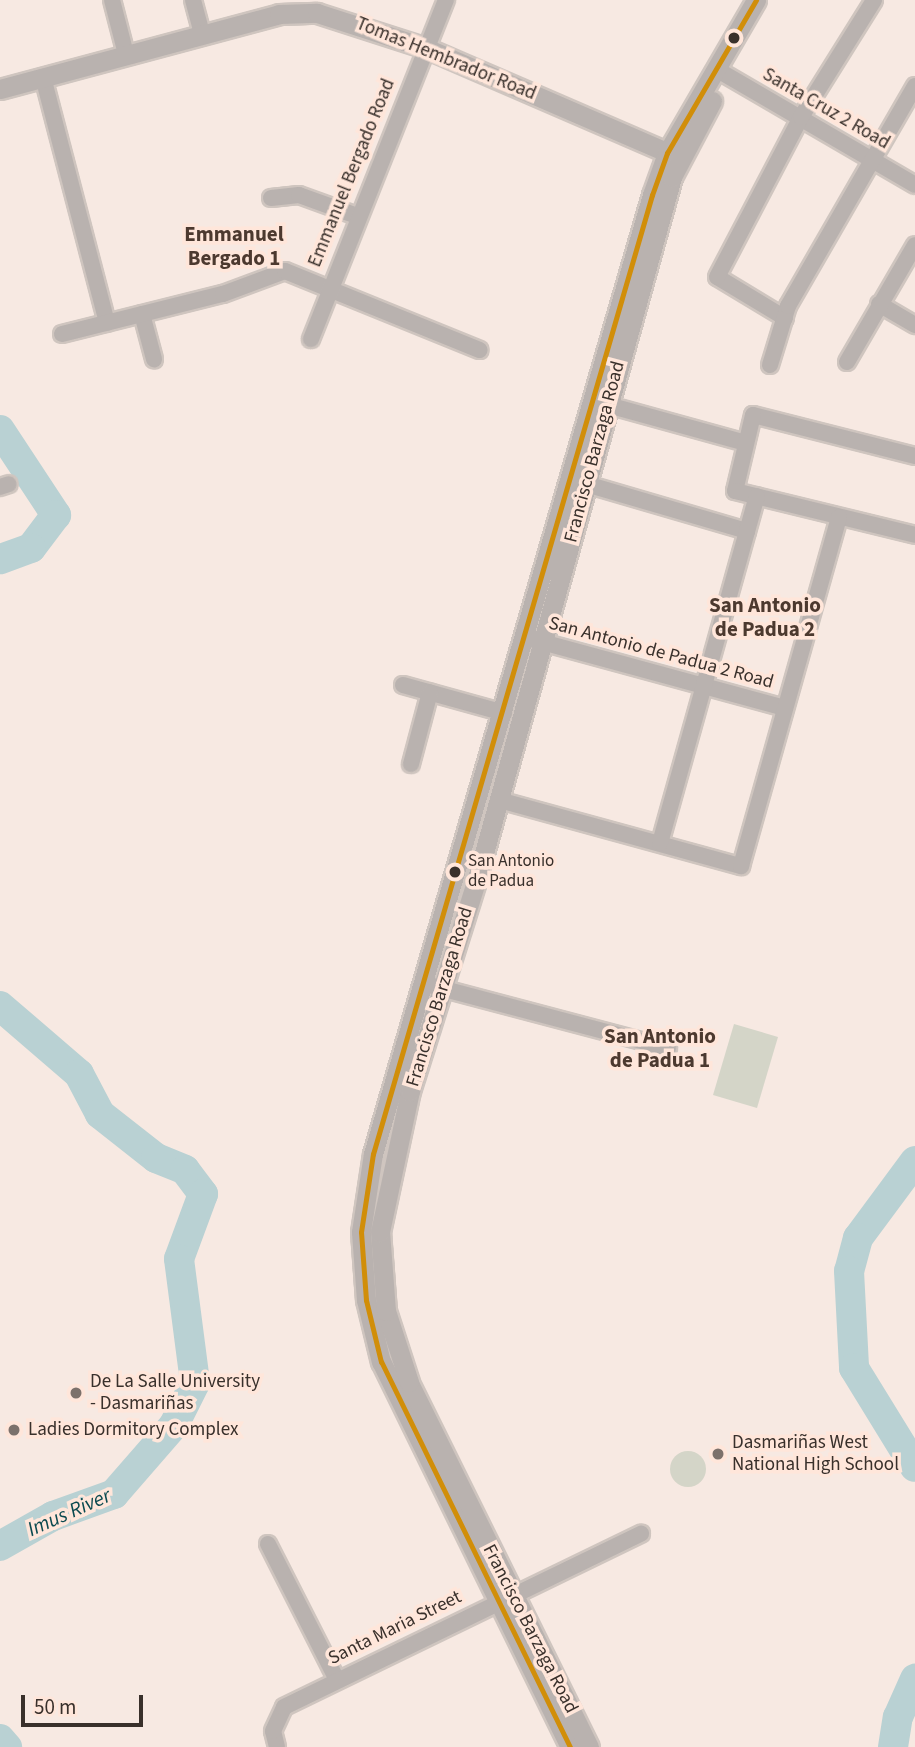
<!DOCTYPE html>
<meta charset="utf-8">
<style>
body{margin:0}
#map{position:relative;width:915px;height:1747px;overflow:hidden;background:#f7e9e2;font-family:"Source Sans 3",sans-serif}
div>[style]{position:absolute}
.green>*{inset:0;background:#d4d5c8}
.round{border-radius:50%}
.river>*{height:30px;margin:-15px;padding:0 15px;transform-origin:15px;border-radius:15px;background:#b9d1d3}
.roads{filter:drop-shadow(2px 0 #cfc5bf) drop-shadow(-2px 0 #cfc5bf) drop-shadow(0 2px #cfc5bf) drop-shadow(0 -2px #cfc5bf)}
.minor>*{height:16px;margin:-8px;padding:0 8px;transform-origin:8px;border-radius:8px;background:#b9b2af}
.tertiary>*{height:19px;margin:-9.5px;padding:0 9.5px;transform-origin:9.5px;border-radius:9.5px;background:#b9b2af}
.bus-1>*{height:5px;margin:-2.5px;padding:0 2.5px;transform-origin:2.5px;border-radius:2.5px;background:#d18e09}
.dots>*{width:19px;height:19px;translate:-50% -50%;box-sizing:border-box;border:4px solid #ffe6da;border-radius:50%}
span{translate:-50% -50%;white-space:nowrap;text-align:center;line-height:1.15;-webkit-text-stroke:7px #ffe6da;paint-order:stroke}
.bus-label{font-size:17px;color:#39302b}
.left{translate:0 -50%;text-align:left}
.street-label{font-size:19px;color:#39302b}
.poi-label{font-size:19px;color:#39302b}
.neighbourhood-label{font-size:21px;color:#4c392f;font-weight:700}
.water-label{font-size:21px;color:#0a494f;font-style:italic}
.scale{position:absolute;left:21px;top:1695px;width:122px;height:32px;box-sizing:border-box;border:4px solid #39302b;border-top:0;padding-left:9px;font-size:21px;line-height:24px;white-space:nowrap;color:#39302b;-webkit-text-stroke:5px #ffe6da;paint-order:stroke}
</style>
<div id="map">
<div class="green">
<i style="clip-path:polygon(734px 1024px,778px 1037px,757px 1108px,713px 1095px)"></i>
<i class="round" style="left:670px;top:1451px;width:36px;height:36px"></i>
</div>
<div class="river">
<i style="left:0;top:430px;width:102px;rotate:56.6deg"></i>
<i style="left:56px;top:515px;width:41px;rotate:127.1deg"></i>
<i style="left:31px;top:548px;width:33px;rotate:160deg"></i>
<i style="left:0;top:1006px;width:104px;rotate:40.7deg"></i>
<i style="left:79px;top:1074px;width:45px;rotate:62.3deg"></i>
<i style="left:100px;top:1114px;width:71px;rotate:38.2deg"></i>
<i style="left:156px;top:1158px;width:31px;rotate:22deg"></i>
<i style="left:185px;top:1170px;width:30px;rotate:53deg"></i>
<i style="left:203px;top:1194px;width:69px;rotate:110.3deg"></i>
<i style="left:179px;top:1259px;width:125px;rotate:82.6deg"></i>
<i style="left:195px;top:1383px;width:47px;rotate:116.6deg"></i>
<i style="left:174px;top:1425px;width:91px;rotate:131deg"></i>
<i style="left:114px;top:1494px;width:65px;rotate:160.2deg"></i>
<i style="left:53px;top:1516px;width:61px;rotate:150.5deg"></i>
<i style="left:915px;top:1161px;width:96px;rotate:126.5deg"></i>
<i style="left:858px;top:1238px;width:34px;rotate:105deg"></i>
<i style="left:849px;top:1271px;width:97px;rotate:87deg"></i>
<i style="left:854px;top:1368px;width:116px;rotate:58.4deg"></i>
<i style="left:0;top:1739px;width:11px;rotate:49deg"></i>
<i style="left:893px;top:1747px;width:30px;rotate:-81deg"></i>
<i style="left:898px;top:1717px;width:42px;rotate:-65.9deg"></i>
</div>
<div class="roads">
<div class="minor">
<i style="left:112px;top:0;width:56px;rotate:75.5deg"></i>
<i style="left:193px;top:0;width:35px;rotate:75deg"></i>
<i style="left:716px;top:69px;width:230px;rotate:30.2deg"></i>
<i style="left:43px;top:77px;width:254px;rotate:75.4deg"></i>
<i style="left:271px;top:198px;width:28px;rotate:-6deg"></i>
<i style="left:299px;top:195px;width:62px;rotate:19.9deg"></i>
<i style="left:879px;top:304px;width:42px;rotate:30.3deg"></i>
<i style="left:142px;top:314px;width:47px;rotate:75.1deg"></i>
<i style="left:785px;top:318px;width:79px;rotate:-148.9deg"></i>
<i style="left:717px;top:277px;width:181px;rotate:-62.3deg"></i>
<i style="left:801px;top:117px;width:138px;rotate:-58deg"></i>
<i style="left:62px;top:334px;width:166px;rotate:-14deg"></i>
<i style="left:223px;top:294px;width:66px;rotate:-20.4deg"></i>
<i style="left:285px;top:271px;width:210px;rotate:22.1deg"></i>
<i style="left:311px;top:339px;width:365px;rotate:-68.3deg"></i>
<i style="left:847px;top:362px;width:135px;rotate:-59.8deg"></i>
<i style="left:770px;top:365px;width:62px;rotate:-73deg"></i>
<i style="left:788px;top:306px;width:254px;rotate:-60deg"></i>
<i style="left:608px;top:405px;width:143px;rotate:15.4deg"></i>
<i style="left:915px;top:456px;width:167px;rotate:-165.8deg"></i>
<i style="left:753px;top:415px;width:78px;rotate:103.3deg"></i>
<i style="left:735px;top:491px;width:185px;rotate:13.7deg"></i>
<i style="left:586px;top:484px;width:168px;rotate:16.3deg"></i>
<i style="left:0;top:487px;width:9px;rotate:-18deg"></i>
<i style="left:531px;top:639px;width:263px;rotate:15.2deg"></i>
<i style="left:403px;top:685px;width:105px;rotate:15.5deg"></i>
<i style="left:411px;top:764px;width:74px;rotate:-75.2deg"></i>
<i style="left:499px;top:800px;width:251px;rotate:15.3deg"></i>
<i style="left:741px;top:866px;width:362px;rotate:-74.3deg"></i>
<i style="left:660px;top:843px;width:360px;rotate:-74.4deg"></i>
<i style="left:433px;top:986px;width:243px;rotate:14.8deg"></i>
<i style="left:268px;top:1544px;width:153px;rotate:63.1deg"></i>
<i style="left:277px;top:1747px;width:16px;rotate:-104deg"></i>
<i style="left:273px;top:1731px;width:26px;rotate:-65deg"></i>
<i style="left:284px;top:1707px;width:397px;rotate:-25.9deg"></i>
</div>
<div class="tertiary">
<i style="left:0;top:89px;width:289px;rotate:-15deg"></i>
<i style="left:279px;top:14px;width:38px;rotate:-2deg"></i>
<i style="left:317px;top:13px;width:114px;rotate:17.8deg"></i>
<i style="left:426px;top:48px;width:275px;rotate:23.4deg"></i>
<i style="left:570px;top:1747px;width:429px;rotate:-116.1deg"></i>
<i style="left:381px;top:1362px;width:64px;rotate:-103.6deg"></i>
<i style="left:366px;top:1300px;width:68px;rotate:-94.2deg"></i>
<i style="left:361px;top:1232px;width:79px;rotate:-81.3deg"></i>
<i style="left:373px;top:1154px;width:999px;rotate:-73.78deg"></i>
<i style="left:652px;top:195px;width:45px;rotate:-70.3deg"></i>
<i style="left:667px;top:153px;width:177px;rotate:-59.8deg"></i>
<i style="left:589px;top:1747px;width:407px;rotate:-116.3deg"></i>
<i style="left:409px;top:1382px;width:75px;rotate:-107.9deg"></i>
<i style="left:386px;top:1311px;width:79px;rotate:-94.3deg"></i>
<i style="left:380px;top:1232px;width:144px;rotate:-78deg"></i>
<i style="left:410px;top:1091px;width:223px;rotate:-72.5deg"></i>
<i style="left:477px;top:878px;width:728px;rotate:-74.45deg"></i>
<i style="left:672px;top:177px;width:86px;rotate:-62.2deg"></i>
</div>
</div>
<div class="bus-1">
<i style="left:570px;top:1747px;width:429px;rotate:-116.1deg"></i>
<i style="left:381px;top:1362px;width:64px;rotate:-103.6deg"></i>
<i style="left:366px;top:1300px;width:68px;rotate:-94.2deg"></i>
<i style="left:361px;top:1232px;width:79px;rotate:-81.3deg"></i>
<i style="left:373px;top:1154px;width:999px;rotate:-73.78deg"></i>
<i style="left:652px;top:195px;width:45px;rotate:-70.3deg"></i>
<i style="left:667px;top:153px;width:177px;rotate:-59.8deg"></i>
</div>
<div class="dots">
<i style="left:734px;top:38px;background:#39302b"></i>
<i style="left:455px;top:872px;background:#39302b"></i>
<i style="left:76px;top:1393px;background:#7c716b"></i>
<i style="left:14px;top:1430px;background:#7c716b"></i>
<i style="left:718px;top:1454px;background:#7c716b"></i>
</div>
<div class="bus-label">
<span class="left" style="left:468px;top:872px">San Antonio<br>de Padua</span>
</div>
<div class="street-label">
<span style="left:446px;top:59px;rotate:22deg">Tomas Hembrador Road</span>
<span style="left:826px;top:109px;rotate:30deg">Santa Cruz 2 Road</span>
<span style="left:352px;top:173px;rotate:-68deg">Emmanuel Bergado Road</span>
<span style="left:595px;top:452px;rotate:-75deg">Francisco Barzaga Road</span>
<span style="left:661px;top:653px;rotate:15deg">San Antonio de Padua 2 Road</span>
<span style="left:440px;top:997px;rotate:-73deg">Francisco Barzaga Road</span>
<span style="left:395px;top:1628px;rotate:-26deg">Santa Maria Street</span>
<span style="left:530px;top:1629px;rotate:63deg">Francisco Barzaga Road</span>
</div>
<div class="poi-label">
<span class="left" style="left:90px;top:1393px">De La Salle University<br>- Dasmariñas</span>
<span class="left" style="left:28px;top:1430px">Ladies Dormitory Complex</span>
<span class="left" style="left:732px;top:1454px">Dasmariñas West<br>National High School</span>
</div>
<div class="neighbourhood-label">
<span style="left:234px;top:246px">Emmanuel<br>Bergado 1</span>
<span style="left:765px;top:617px">San Antonio<br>de Padua 2</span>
<span style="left:660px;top:1048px">San Antonio<br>de Padua 1</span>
</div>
<div class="water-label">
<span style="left:69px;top:1512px;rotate:-24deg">Imus River</span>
</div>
<div class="scale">50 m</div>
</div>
